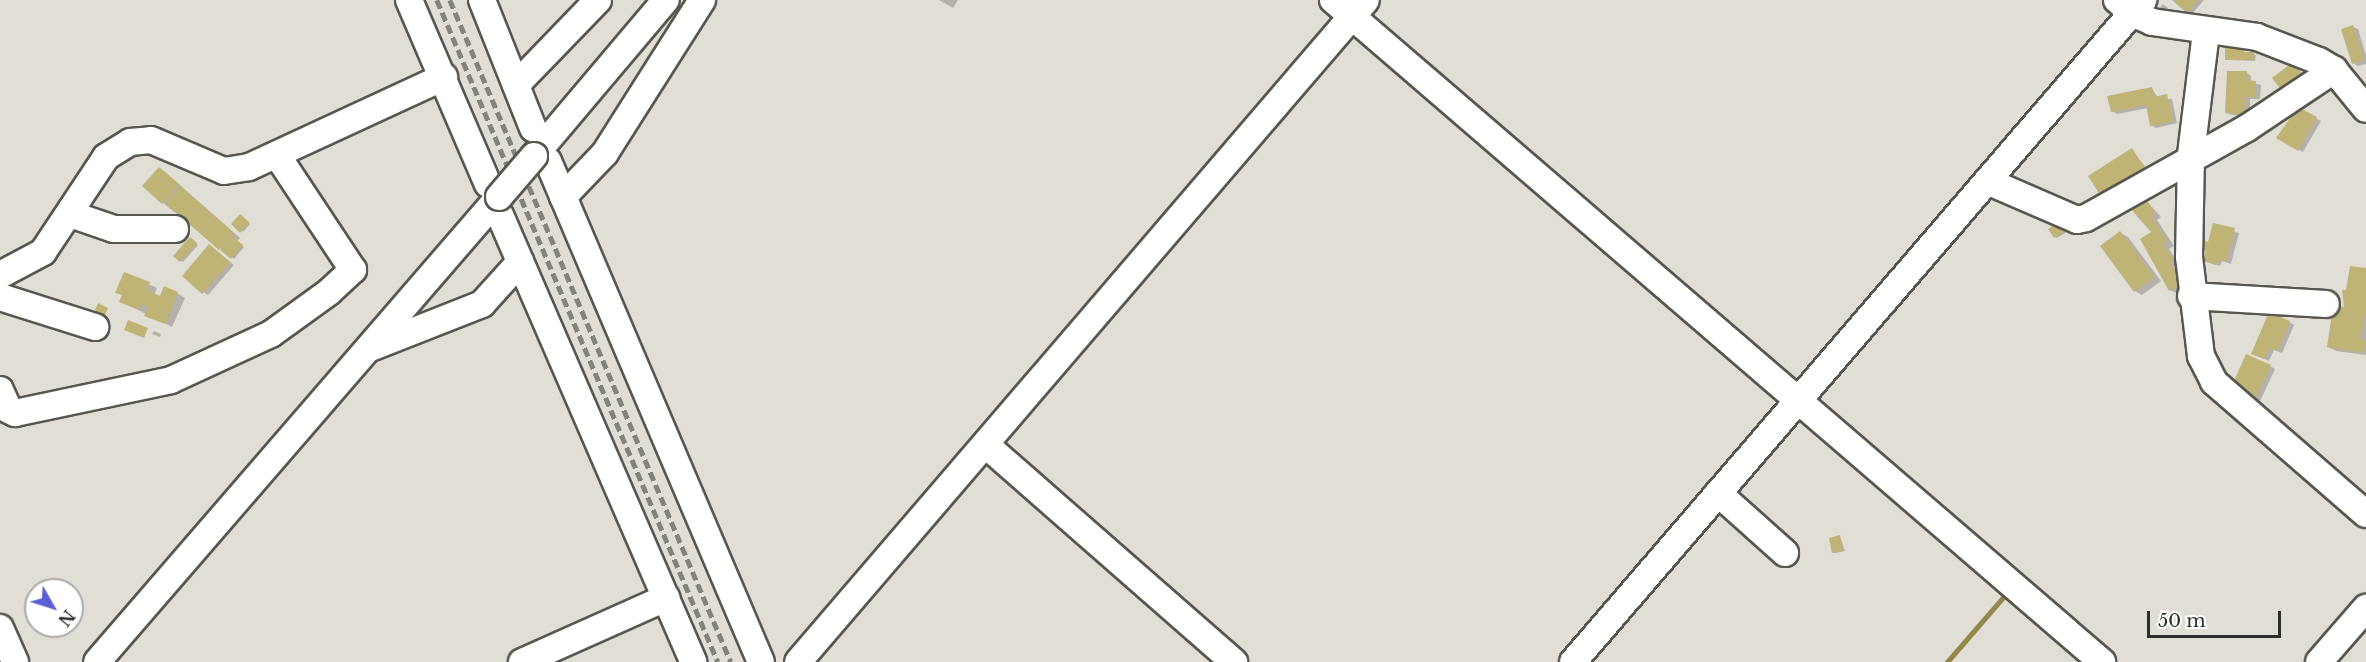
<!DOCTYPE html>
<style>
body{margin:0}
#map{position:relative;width:2366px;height:662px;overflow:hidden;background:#e0ded5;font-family:"Libre Baskerville",serif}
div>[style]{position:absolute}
.shadow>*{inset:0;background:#0003}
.stream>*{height:5px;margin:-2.5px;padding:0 2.5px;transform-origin:2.5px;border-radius:2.5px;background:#93874c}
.building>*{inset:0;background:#bfb376}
.roads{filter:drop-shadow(2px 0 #58574f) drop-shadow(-2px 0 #58574f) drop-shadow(0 2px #58574f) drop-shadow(0 -2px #58574f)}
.minor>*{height:26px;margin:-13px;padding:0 13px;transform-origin:13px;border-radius:13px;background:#fff}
.rail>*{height:4.5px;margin-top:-2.25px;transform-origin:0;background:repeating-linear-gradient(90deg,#83827c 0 9px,transparent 0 13.5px)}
.bridges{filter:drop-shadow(2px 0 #58574f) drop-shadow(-2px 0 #58574f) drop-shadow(0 2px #58574f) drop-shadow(0 -2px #58574f)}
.minor-bridge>*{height:26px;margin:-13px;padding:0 13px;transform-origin:13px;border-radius:13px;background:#fff}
span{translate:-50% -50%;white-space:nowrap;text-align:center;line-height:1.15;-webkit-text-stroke:4.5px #fff;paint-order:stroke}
.north{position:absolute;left:24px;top:578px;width:60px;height:60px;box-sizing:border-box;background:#fff;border:2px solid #ababaa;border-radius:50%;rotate:129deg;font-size:16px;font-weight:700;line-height:24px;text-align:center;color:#2e2e2a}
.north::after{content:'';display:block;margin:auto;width:21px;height:27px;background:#5c5ed5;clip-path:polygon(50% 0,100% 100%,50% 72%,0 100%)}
.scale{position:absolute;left:2147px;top:611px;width:134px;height:27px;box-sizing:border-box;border:3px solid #2e2e2a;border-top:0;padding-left:8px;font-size:18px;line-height:21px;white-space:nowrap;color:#2e2e2a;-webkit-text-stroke:4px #fff;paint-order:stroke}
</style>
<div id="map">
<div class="shadow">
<i style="clip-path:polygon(939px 0,958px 0,953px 8px)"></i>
<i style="clip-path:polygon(2174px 0,2204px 0,2192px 14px)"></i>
<i style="clip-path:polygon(2163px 4px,2168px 8px,2162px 14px,2158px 10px)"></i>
<i style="clip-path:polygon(2353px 27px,2358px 29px,2366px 55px,2366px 64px,2358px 66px,2353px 63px)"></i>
<i style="clip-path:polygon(2243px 48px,2244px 53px,2256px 55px,2255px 61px,2229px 60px)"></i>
<i style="clip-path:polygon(2247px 73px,2251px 76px,2251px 82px,2261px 85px,2260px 99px,2250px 99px,2250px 116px,2232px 115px,2227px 113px)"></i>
<i style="clip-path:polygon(2152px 88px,2158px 98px,2172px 99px,2177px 123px,2156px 128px,2151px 125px,2148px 108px,2117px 114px,2112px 111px)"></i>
<i style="clip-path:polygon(2299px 109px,2321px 121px,2303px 152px,2278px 138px)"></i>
<i style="clip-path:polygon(2132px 150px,2150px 173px,2105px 200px)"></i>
<i style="clip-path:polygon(164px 171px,240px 238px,237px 241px,244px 247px,234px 259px,163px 203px)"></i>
<i style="clip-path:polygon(2144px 198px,2161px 217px,2157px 220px,2174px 246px,2169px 249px,2180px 265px,2176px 268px,2189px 287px,2178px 294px,2170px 290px)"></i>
<i style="clip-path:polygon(242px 217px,250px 224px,243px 232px,233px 224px)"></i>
<i style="clip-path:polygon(2063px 223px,2068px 231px,2057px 238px,2055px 237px)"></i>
<i style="clip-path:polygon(2214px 225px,2239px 233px,2231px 264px,2222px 261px,2220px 266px,2205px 261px)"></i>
<i style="clip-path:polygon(2121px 233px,2128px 237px,2161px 281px,2142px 295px,2135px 291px)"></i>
<i style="clip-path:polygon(192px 240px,198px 245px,183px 262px,175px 256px)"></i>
<i style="clip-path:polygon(210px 246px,234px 265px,208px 295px,203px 292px)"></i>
<i style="clip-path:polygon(2366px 269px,2366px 355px,2336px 351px,2328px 347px,2345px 309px,2347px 292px)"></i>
<i style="clip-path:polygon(125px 273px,157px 288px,154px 295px,161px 298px,177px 293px,185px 298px,172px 327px,128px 305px,123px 296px)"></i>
<i style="clip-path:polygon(2289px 322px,2294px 325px,2282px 353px,2274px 350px,2269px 361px,2258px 356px)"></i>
<i style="clip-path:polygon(154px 331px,161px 334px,160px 337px,152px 334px)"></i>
<i style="clip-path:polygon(2270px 366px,2275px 369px,2260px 401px,2237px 390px)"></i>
<i style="clip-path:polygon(1840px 537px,1845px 551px,1835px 553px,1833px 552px)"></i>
</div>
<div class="stream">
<i style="left:1947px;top:662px;width:89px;rotate:-49.1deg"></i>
</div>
<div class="building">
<i style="clip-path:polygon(2172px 0,2198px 0,2187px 13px)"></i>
<i style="clip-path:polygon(2353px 25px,2364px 60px,2352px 64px,2341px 29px)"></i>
<i style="clip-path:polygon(2225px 46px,2243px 46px,2243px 52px,2254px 52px,2254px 60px,2225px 60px)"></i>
<i style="clip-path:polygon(2293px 62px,2307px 80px,2286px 96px,2272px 78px)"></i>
<i style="clip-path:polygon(2227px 71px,2247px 71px,2247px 80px,2256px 81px,2256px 97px,2246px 97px,2245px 114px,2225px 113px)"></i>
<i style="clip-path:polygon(2152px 87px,2154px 97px,2167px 94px,2173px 121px,2150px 126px,2146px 105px,2111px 112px,2107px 96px)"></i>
<i style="clip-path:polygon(2298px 107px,2317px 117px,2298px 151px,2276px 138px)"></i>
<i style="clip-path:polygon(2132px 148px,2146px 170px,2113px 190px,2104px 201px,2088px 176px)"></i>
<i style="clip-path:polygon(159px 167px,179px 184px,162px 204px,142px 186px)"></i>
<i style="clip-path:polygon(180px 186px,234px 233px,219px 250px,165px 203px)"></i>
<i style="clip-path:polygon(2144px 196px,2155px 213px,2151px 216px,2167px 241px,2163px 244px,2174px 260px,2170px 263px,2182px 282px,2169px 291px,2140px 239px,2151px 232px,2129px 207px)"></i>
<i style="clip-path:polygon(240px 214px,249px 222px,240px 233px,231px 224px)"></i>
<i style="clip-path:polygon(2061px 220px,2068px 230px,2054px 238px,2048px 229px)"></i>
<i style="clip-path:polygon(2213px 223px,2235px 228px,2226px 262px,2217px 260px,2216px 265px,2203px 261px,2206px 251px,2201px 249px,2203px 240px,2208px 242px)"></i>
<i style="clip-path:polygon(2120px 231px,2154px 277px,2134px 292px,2100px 246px)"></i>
<i style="clip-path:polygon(232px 236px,243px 245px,231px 259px,220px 250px)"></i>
<i style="clip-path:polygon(190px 237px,197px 243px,180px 262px,173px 256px)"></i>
<i style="clip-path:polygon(209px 244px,230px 262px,202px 294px,182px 276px)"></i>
<i style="clip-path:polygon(2350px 266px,2366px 268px,2366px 312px,2359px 339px,2366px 340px,2364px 353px,2327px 347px,2333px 306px,2344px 307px,2342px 290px,2346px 290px)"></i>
<i style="clip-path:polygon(124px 272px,150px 282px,147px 290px,160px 296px,164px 286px,178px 292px,165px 324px,144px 316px,148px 307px,141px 304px,139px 310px,119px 302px,122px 295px,115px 293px)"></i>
<i style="clip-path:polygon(98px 303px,108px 308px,103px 320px,95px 310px)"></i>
<i style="clip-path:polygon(2269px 312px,2290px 321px,2277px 351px,2269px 348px,2264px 359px,2251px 354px)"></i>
<i style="clip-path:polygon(128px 320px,148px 328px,144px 338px,124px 330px)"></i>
<i style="clip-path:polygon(2246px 354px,2271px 365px,2255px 399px,2231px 388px)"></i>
<i style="clip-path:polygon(1840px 535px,1843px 551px,1832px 553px,1829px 538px)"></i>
</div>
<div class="roads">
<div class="minor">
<i style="left:409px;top:0;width:200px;rotate:66.8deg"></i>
<i style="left:482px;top:0;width:138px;rotate:68.3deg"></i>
<i style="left:1333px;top:0;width:1015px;rotate:40.72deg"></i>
<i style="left:2117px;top:0;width:20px;rotate:41deg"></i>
<i style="left:2132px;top:13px;width:22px;rotate:24deg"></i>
<i style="left:2152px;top:22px;width:106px;rotate:8.1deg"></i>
<i style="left:2257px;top:37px;width:66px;rotate:21.2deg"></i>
<i style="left:2319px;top:61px;width:17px;rotate:31deg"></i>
<i style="left:2334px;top:70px;width:50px;rotate:50.6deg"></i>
<i style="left:2206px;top:32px;width:124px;rotate:97deg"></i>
<i style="left:2191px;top:155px;width:102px;rotate:91.1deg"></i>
<i style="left:2189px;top:257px;width:100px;rotate:83.1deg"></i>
<i style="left:2201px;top:356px;width:29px;rotate:63deg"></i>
<i style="left:2214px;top:382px;width:201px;rotate:41deg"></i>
<i style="left:516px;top:85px;width:118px;rotate:-46deg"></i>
<i style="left:534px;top:156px;width:204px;rotate:-49.8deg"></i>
<i style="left:548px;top:161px;width:544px;rotate:66.97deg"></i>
<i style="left:1987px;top:181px;width:98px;rotate:23.4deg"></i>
<i style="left:2077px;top:220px;width:9px;rotate:-13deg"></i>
<i style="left:2086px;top:218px;width:184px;rotate:-29.2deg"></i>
<i style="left:2247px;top:128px;width:105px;rotate:-33.7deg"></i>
<i style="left:563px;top:197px;width:61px;rotate:-46.3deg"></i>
<i style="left:605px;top:153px;width:181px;rotate:-57.6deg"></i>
<i style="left:70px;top:214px;width:46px;rotate:18.8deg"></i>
<i style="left:114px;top:229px;width:61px"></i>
<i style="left:500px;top:215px;width:487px;rotate:66.6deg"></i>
<i style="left:0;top:275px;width:49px;rotate:-28.1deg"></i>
<i style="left:43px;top:252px;width:114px;rotate:-56.4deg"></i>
<i style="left:106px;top:157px;width:28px;rotate:-32deg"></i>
<i style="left:130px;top:142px;width:21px;rotate:-5deg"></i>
<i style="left:151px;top:140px;width:79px;rotate:23deg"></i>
<i style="left:224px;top:171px;width:25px;rotate:-9deg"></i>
<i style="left:249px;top:167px;width:215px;rotate:-24.8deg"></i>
<i style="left:2191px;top:296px;width:135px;rotate:3.4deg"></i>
<i style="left:0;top:297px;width:100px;rotate:17.5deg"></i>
<i style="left:368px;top:349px;width:123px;rotate:-21.5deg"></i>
<i style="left:482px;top:304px;width:57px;rotate:-47.9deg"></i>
<i style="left:0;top:390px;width:22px;rotate:66deg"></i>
<i style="left:9px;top:410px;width:7px;rotate:27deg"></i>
<i style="left:15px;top:413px;width:159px;rotate:-11.9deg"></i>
<i style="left:171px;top:380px;width:110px;rotate:-24.7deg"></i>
<i style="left:271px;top:334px;width:72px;rotate:-35.9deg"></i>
<i style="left:329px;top:292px;width:33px;rotate:-43deg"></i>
<i style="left:353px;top:270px;width:138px;rotate:-123.5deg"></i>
<i style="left:986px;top:445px;width:330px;rotate:41.2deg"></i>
<i style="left:1718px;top:493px;width:90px;rotate:41.8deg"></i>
<i style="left:0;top:628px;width:37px;rotate:66deg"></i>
<i style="left:97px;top:662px;width:615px;rotate:-49.16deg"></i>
<i style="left:522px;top:662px;width:158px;rotate:-24deg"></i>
<i style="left:798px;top:662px;width:872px;rotate:-49.37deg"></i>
<i style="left:1573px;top:662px;width:874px;rotate:-49.27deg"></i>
<i style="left:2319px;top:662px;width:72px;rotate:-49deg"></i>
</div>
</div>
<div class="rail">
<i style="left:437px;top:0;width:719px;rotate:67deg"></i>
<i style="left:450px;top:0;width:719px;rotate:67deg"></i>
</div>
<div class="bridges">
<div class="minor-bridge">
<i style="left:499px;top:197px;width:54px;rotate:-49.5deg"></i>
</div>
</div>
<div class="north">N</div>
<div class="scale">50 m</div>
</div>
